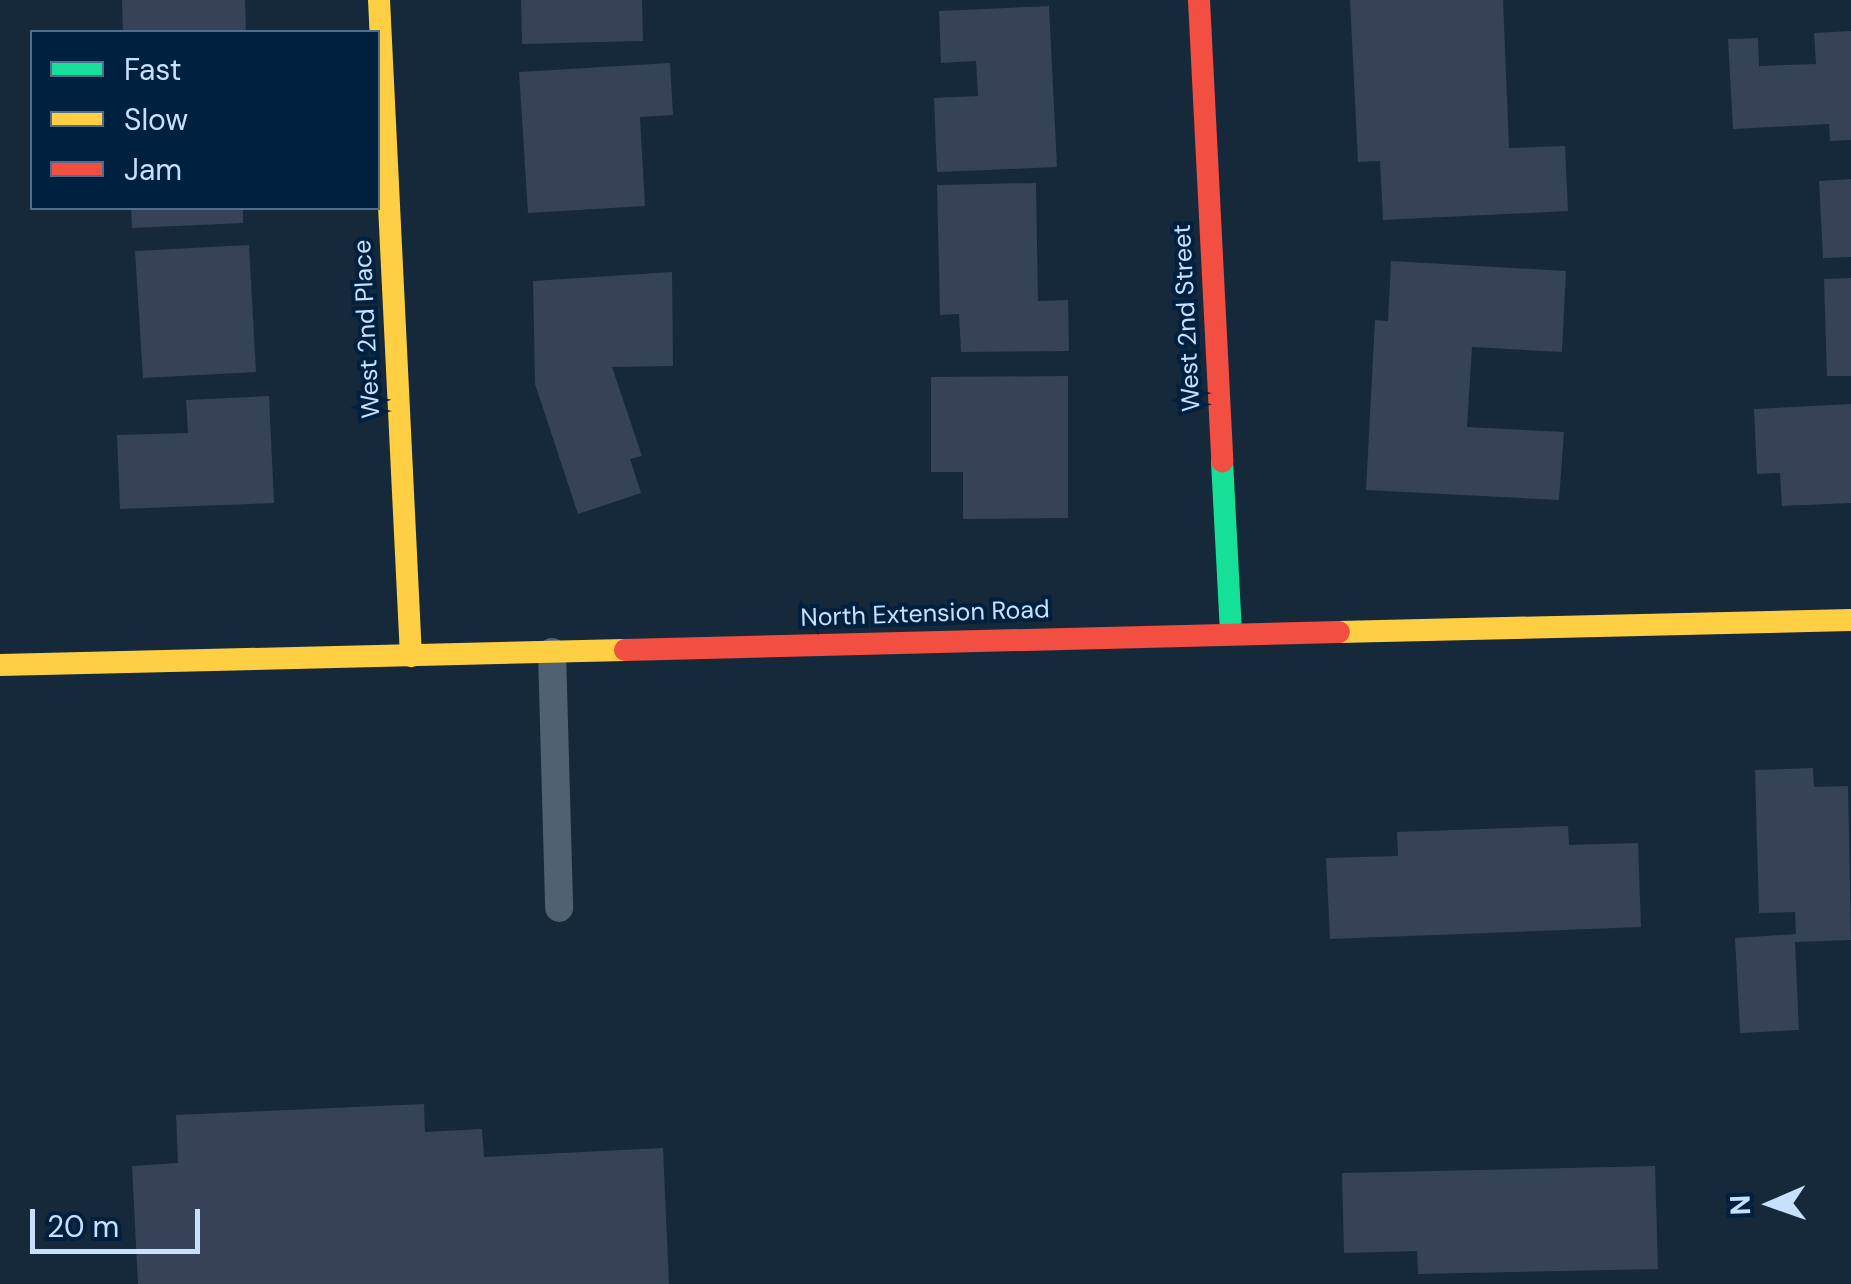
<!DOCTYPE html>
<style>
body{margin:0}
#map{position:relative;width:1851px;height:1284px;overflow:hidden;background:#15293b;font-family:"DM Sans",sans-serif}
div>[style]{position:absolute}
.building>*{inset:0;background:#354258}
.lane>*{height:28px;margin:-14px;padding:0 14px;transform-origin:14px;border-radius:14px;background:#506172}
.fast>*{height:22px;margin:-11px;padding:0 11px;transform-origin:11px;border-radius:11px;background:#16e098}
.slow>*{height:22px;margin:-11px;padding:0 11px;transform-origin:11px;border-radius:11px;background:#ffcf43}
.jam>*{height:22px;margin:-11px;padding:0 11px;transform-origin:11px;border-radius:11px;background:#f24e42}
span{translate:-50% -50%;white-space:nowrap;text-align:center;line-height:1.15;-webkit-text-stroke:8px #002040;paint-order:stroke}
.street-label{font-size:25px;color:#c7e0fb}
.legend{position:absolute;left:30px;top:30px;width:350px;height:180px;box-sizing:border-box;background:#002040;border:2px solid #506d8b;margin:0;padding:12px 18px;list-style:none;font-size:30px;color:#c7e0fb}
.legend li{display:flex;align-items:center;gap:20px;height:50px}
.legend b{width:50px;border:2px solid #506d8b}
.north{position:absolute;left:1721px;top:1154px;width:100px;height:100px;-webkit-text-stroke:8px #002040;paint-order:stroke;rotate:268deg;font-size:28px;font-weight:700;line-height:40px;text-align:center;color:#c7e0fb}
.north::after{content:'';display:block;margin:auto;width:35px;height:45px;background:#c7e0fb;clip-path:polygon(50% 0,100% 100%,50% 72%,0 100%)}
.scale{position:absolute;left:30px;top:1209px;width:170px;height:45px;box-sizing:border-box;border:5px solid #c7e0fb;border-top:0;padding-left:12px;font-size:30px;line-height:35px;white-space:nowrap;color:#c7e0fb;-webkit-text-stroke:8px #002040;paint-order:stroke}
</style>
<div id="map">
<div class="building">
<i style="clip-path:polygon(122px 0,245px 0,246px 32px,123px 32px)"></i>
<i style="clip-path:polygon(521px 0,642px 0,643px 41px,522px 44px)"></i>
<i style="clip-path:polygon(1350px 0,1503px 0,1509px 148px,1565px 146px,1568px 211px,1383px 220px,1380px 161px,1358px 162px)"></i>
<i style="clip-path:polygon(1049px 6px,1057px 167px,937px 172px,934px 98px,978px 96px,976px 61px,941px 63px,939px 11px)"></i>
<i style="clip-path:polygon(1851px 31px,1851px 140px,1830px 141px,1829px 124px,1733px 129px,1728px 39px,1758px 38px,1759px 66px,1816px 64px,1814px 33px)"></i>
<i style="clip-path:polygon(670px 63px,673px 115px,640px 117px,645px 206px,528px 213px,519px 72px)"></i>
<i style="clip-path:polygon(1851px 179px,1851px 257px,1823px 258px,1819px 181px)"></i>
<i style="clip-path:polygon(1036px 183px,1038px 301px,1068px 300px,1069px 351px,961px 352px,959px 314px,940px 315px,937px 185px)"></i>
<i style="clip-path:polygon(131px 208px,243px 208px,243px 223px,132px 228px)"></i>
<i style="clip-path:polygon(249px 245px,256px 372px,143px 378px,135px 251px)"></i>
<i style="clip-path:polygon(1391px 261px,1566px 271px,1562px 352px,1472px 347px,1467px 427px,1564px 432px,1559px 500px,1366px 490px,1375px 320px,1388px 321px)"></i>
<i style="clip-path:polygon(672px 272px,673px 366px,612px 367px,642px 456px,630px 459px,641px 493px,578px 514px,535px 384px,533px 281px)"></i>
<i style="clip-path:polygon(1851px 278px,1851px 376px,1827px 376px,1824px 279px)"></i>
<i style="clip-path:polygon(1068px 376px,1068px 518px,963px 519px,963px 472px,931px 472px,931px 377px)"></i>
<i style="clip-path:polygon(269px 396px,274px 503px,120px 509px,117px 435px,188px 433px,186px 400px)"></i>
<i style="clip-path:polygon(1851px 404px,1851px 503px,1782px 506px,1780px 473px,1757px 474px,1754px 409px)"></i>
<i style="clip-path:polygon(1813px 768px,1814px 787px,1848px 786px,1851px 940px,1795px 942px,1799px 1030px,1740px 1033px,1735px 938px,1796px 934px,1795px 912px,1759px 913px,1755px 770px)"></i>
<i style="clip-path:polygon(1568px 826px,1569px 845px,1638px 843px,1641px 927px,1330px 939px,1326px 858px,1398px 856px,1397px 832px)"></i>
<i style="clip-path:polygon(424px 1104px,425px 1132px,482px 1129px,484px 1157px,663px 1148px,669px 1284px,138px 1284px,132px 1166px,178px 1163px,176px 1115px)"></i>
<i style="clip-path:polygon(1655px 1166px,1658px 1269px,1418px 1274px,1417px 1251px,1344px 1253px,1342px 1173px)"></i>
</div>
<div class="lane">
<i style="left:552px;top:652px;width:256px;rotate:88.4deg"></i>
</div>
<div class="fast">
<i style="left:1222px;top:461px;width:172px;rotate:87deg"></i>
</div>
<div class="slow">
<i style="left:379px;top:0;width:657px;rotate:87.21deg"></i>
<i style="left:1339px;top:632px;width:512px;rotate:-1.34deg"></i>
<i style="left:0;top:665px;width:625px;rotate:-1.37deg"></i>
</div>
<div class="jam">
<i style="left:1199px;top:0;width:462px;rotate:87.1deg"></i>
<i style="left:625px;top:650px;width:714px;rotate:-1.44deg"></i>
</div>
<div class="street-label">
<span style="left:1187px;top:318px;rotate:-93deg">West 2nd Street</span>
<span style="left:367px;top:329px;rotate:-93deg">West 2nd Place</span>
<span style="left:925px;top:614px;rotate:-2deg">North Extension Road</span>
</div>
<ul class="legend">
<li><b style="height:12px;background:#16e098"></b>Fast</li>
<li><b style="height:12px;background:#ffcf43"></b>Slow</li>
<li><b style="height:12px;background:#f24e42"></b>Jam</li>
</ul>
<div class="north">N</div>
<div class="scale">20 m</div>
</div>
